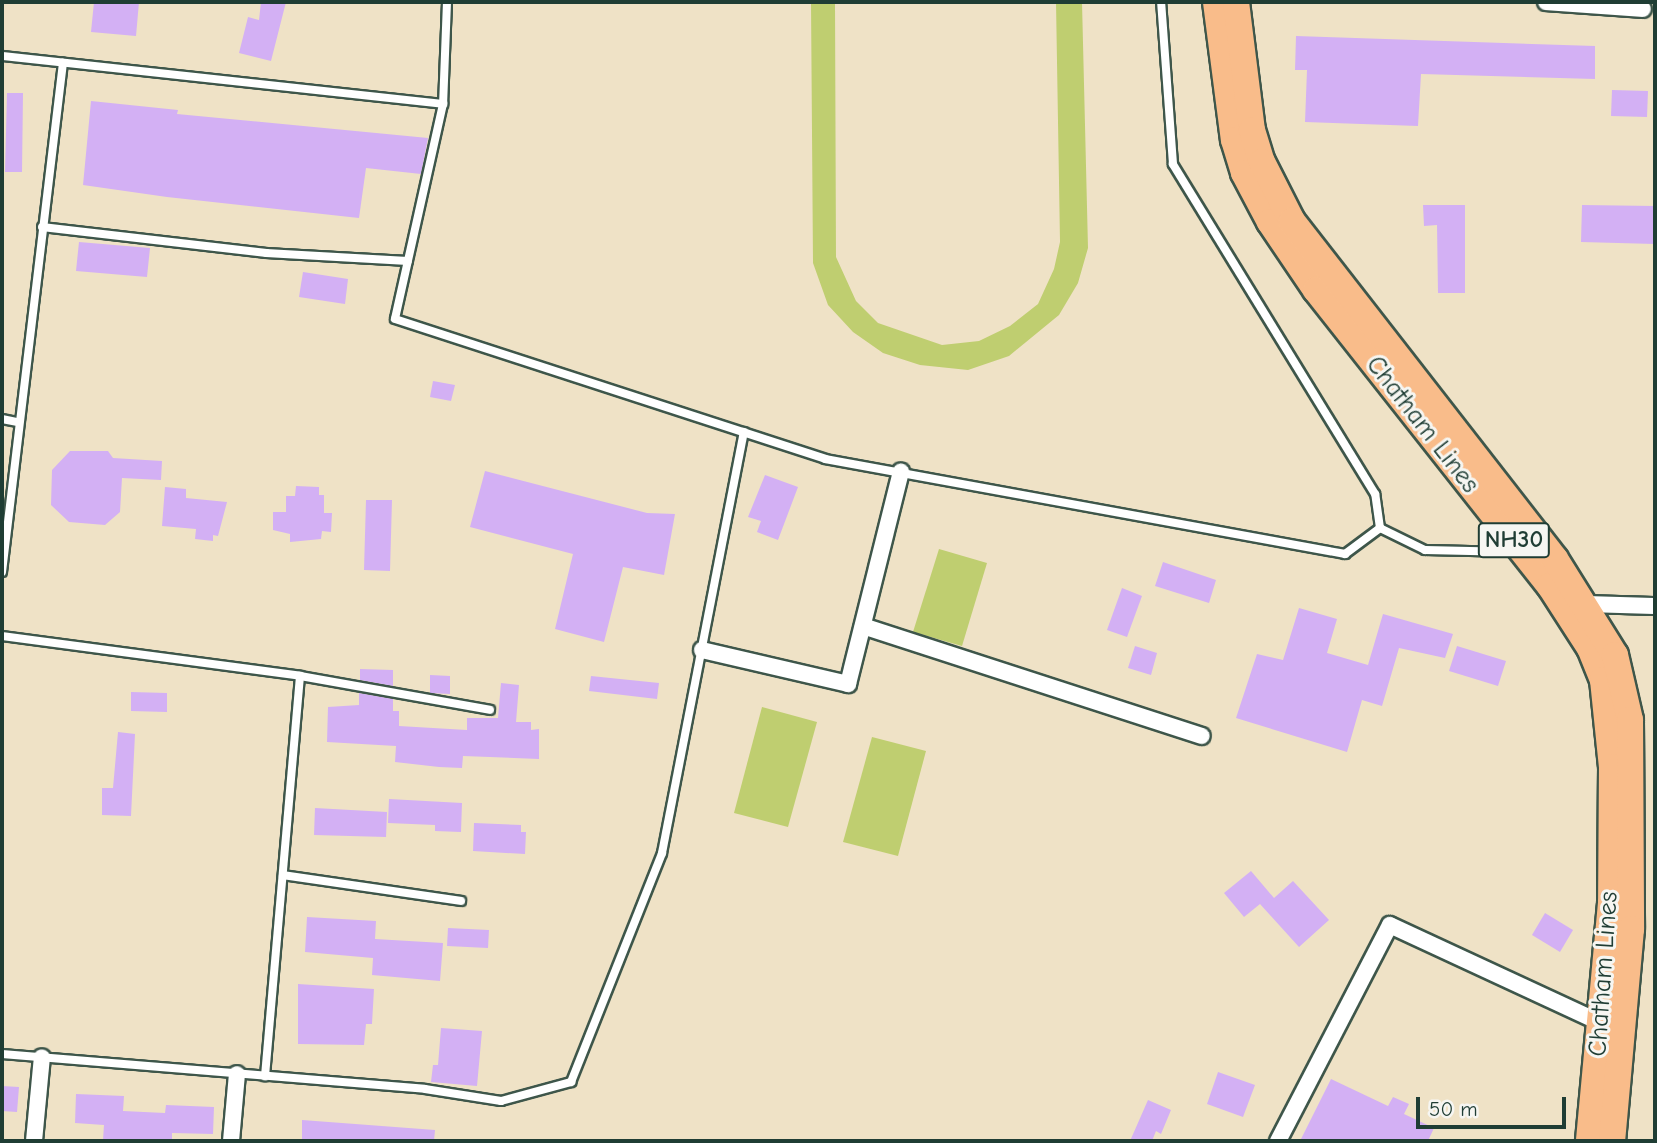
<!DOCTYPE html>
<style>
body{margin:0}
#map{position:relative;width:1657px;height:1143px;overflow:hidden;background:#efe2c6;font-family:"Comic Neue",sans-serif}
div>[style]{position:absolute}
.green>*{inset:0;background:#bfce70}
.building>*{inset:0;background:#d3b0f4}
.roads{filter:drop-shadow(2px 0 #3e564a) drop-shadow(-2px 0 #3e564a) drop-shadow(0 2px #3e564a) drop-shadow(0 -2px #3e564a)}
.service>*{height:8px;margin:-4px;padding:0 4px;transform-origin:4px;border-radius:4px;background:#fff}
.minor>*{height:16px;margin:-8px;padding:0 8px;transform-origin:8px;border-radius:8px;background:#fff}
.trunk>*{height:26px;margin:-13px;padding:0 13px;transform-origin:13px;border-radius:13px;background:#f9bc8a}
span{translate:-50% -50%;white-space:nowrap;text-align:center;line-height:1.15;-webkit-text-stroke:6px #f6f6f2;paint-order:stroke}
.shield-label span{padding:2px 5px;background:#f6f6f2;border:2px solid;border-radius:5px;-webkit-text-stroke-width:0}
.shield-label{font-size:24px;color:#1f3d34;font-weight:700}
.street-label{font-size:26px;color:#1f3d34}
.frame{position:absolute;inset:0;border:4px solid #1f3d34;pointer-events:none}
.scale{position:absolute;left:1416px;top:1097px;width:150px;height:32px;box-sizing:border-box;border:4px solid #1f3d34;border-top:0;padding-left:9px;font-size:21px;line-height:24px;white-space:nowrap;color:#1f3d34;-webkit-text-stroke:5px #f6f6f2;paint-order:stroke}
</style>
<div id="map">
<div class="green">
<i style="clip-path:polygon(811px 2px,835px 2px,836px 257px,856px 301px,878px 323px,942px 345px,979px 341px,1010px 326px,1038px 304px,1054px 269px,1060px 242px,1056px 2px,1082px 2px,1088px 248px,1078px 283px,1059px 315px,1009px 356px,968px 370px,920px 365px,883px 353px,853px 332px,828px 305px,813px 263px)"></i>
<i style="clip-path:polygon(939px 549px,987px 563px,962px 646px,913px 632px)"></i>
<i style="clip-path:polygon(762px 707px,817px 722px,788px 827px,734px 813px)"></i>
<i style="clip-path:polygon(872px 737px,926px 751px,898px 856px,843px 842px)"></i>
</div>
<div class="building">
<i style="clip-path:polygon(94px 2px,139px 2px,136px 36px,91px 32px)"></i>
<i style="clip-path:polygon(261px 2px,286px 2px,271px 61px,239px 53px,248px 17px,259px 20px)"></i>
<i style="clip-path:polygon(1296px 36px,1595px 46px,1595px 79px,1421px 74px,1418px 126px,1305px 122px,1307px 70px,1295px 70px)"></i>
<i style="clip-path:polygon(1612px 90px,1648px 91px,1647px 117px,1611px 116px)"></i>
<i style="clip-path:polygon(7px 93px,23px 93px,22px 172px,5px 172px)"></i>
<i style="clip-path:polygon(91px 101px,178px 110px,177px 114px,428px 138px,426px 148px,421px 174px,366px 168px,359px 218px,167px 197px,83px 185px)"></i>
<i style="clip-path:polygon(1423px 205px,1465px 205px,1465px 293px,1438px 293px,1437px 225px,1424px 226px)"></i>
<i style="clip-path:polygon(1582px 205px,1655px 206px,1655px 244px,1581px 242px)"></i>
<i style="clip-path:polygon(79px 242px,150px 248px,147px 277px,76px 271px)"></i>
<i style="clip-path:polygon(303px 272px,348px 279px,345px 304px,299px 297px)"></i>
<i style="clip-path:polygon(433px 381px,455px 385px,451px 401px,430px 397px)"></i>
<i style="clip-path:polygon(70px 451px,108px 451px,113px 458px,162px 461px,161px 480px,122px 478px,120px 512px,105px 525px,69px 522px,51px 505px,52px 470px)"></i>
<i style="clip-path:polygon(485px 471px,647px 513px,675px 514px,664px 575px,623px 567px,604px 642px,555px 629px,573px 554px,470px 527px)"></i>
<i style="clip-path:polygon(765px 475px,798px 487px,778px 540px,757px 532px,761px 521px,748px 517px)"></i>
<i style="clip-path:polygon(296px 486px,319px 487px,319px 495px,324px 495px,324px 513px,332px 513px,331px 532px,322px 531px,321px 539px,290px 542px,290px 534px,273px 530px,273px 512px,286px 512px,286px 496px,295px 496px)"></i>
<i style="clip-path:polygon(165px 487px,186px 489px,186px 498px,227px 502px,218px 536px,213px 535px,213px 541px,195px 539px,196px 529px,162px 526px)"></i>
<i style="clip-path:polygon(366px 500px,392px 500px,390px 571px,364px 570px)"></i>
<i style="clip-path:polygon(1163px 562px,1216px 580px,1209px 603px,1155px 586px)"></i>
<i style="clip-path:polygon(1122px 588px,1142px 596px,1127px 637px,1107px 630px)"></i>
<i style="clip-path:polygon(1299px 608px,1337px 619px,1327px 653px,1368px 665px,1383px 614px,1453px 634px,1445px 658px,1399px 648px,1382px 706px,1362px 700px,1347px 752px,1236px 718px,1257px 654px,1283px 660px)"></i>
<i style="clip-path:polygon(1135px 646px,1157px 653px,1151px 675px,1128px 668px)"></i>
<i style="clip-path:polygon(1457px 646px,1506px 661px,1498px 686px,1449px 671px)"></i>
<i style="clip-path:polygon(360px 669px,393px 670px,393px 686px,360px 680px)"></i>
<i style="clip-path:polygon(430px 675px,450px 676px,450px 694px,430px 693px)"></i>
<i style="clip-path:polygon(591px 676px,659px 683px,657px 699px,589px 691px)"></i>
<i style="clip-path:polygon(501px 683px,519px 685px,516px 722px,531px 722px,531px 730px,539px 729px,539px 759px,463px 756px,462px 768px,439px 767px,395px 762px,396px 746px,327px 742px,328px 707px,359px 705px,359px 693px,393px 699px,393px 711px,399px 711px,399px 726px,467px 730px,467px 718px,498px 718px)"></i>
<i style="clip-path:polygon(131px 692px,167px 693px,167px 712px,131px 711px)"></i>
<i style="clip-path:polygon(118px 732px,135px 734px,131px 816px,102px 815px,102px 788px,113px 788px)"></i>
<i style="clip-path:polygon(389px 799px,462px 803px,461px 832px,435px 831px,435px 825px,388px 823px)"></i>
<i style="clip-path:polygon(315px 808px,387px 812px,386px 837px,314px 835px)"></i>
<i style="clip-path:polygon(474px 823px,521px 825px,521px 832px,526px 832px,525px 854px,473px 851px)"></i>
<i style="clip-path:polygon(1251px 871px,1274px 898px,1293px 881px,1329px 920px,1299px 947px,1260px 904px,1244px 917px,1224px 893px)"></i>
<i style="clip-path:polygon(1545px 913px,1573px 930px,1560px 952px,1532px 935px)"></i>
<i style="clip-path:polygon(307px 917px,376px 921px,375px 939px,443px 943px,440px 981px,372px 975px,373px 958px,305px 952px)"></i>
<i style="clip-path:polygon(448px 928px,489px 930px,488px 948px,447px 946px)"></i>
<i style="clip-path:polygon(298px 984px,374px 989px,372px 1024px,366px 1024px,364px 1045px,298px 1044px)"></i>
<i style="clip-path:polygon(441px 1028px,482px 1031px,477px 1086px,431px 1082px,433px 1065px,438px 1065px)"></i>
<i style="clip-path:polygon(1218px 1072px,1255px 1085px,1243px 1117px,1207px 1104px)"></i>
<i style="clip-path:polygon(1331px 1079px,1388px 1106px,1393px 1097px,1409px 1104px,1404px 1114px,1434px 1128px,1428px 1141px,1300px 1141px)"></i>
<i style="clip-path:polygon(2px 1086px,19px 1087px,17px 1112px,2px 1111px)"></i>
<i style="clip-path:polygon(76px 1094px,124px 1096px,123px 1111px,165px 1113px,166px 1105px,214px 1107px,213px 1134px,172px 1133px,172px 1141px,103px 1140px,104px 1125px,75px 1123px)"></i>
<i style="clip-path:polygon(1148px 1100px,1171px 1110px,1161px 1134px,1156px 1131px,1152px 1141px,1130px 1141px)"></i>
<i style="clip-path:polygon(302px 1120px,435px 1130px,434px 1141px,302px 1141px)"></i>
</div>
<div class="roads">
<div class="service">
<i style="left:447px;top:2px;width:102px;rotate:92.2deg"></i>
<i style="left:443px;top:104px;width:220px;rotate:102.6deg"></i>
<i style="left:395px;top:319px;width:452px;rotate:18deg"></i>
<i style="left:825px;top:459px;width:529px;rotate:10.35deg"></i>
<i style="left:1345px;top:554px;width:44px;rotate:-36.6deg"></i>
<i style="left:1380px;top:528px;width:34px;rotate:-98deg"></i>
<i style="left:1375px;top:494px;width:387px;rotate:-121.5deg"></i>
<i style="left:1173px;top:164px;width:162px;rotate:-94.2deg"></i>
<i style="left:2px;top:56px;width:444px;rotate:6.2deg"></i>
<i style="left:42px;top:227px;width:226px;rotate:6.6deg"></i>
<i style="left:266px;top:253px;width:142px;rotate:3.2deg"></i>
<i style="left:2px;top:419px;width:16px;rotate:11deg"></i>
<i style="left:1380px;top:528px;width:50px;rotate:26.1deg"></i>
<i style="left:1425px;top:550px;width:90px;rotate:1.3deg"></i>
<i style="left:2px;top:572px;width:513px;rotate:-83.17deg"></i>
<i style="left:2px;top:636px;width:301px;rotate:7.6deg"></i>
<i style="left:300px;top:676px;width:402px;rotate:95deg"></i>
<i style="left:300px;top:676px;width:193px;rotate:10.1deg"></i>
<i style="left:283px;top:875px;width:180px;rotate:8.3deg"></i>
<i style="left:2px;top:1054px;width:424px;rotate:4.7deg"></i>
<i style="left:425px;top:1089px;width:77px;rotate:9deg"></i>
<i style="left:501px;top:1101px;width:73px;rotate:-15.2deg"></i>
<i style="left:571px;top:1082px;width:246px;rotate:-68.3deg"></i>
<i style="left:662px;top:853px;width:429px;rotate:-79deg"></i>
</div>
<div class="minor">
<i style="left:1546px;top:2px;width:97px;rotate:4.1deg"></i>
<i style="left:1586px;top:604px;width:69px;rotate:1.7deg"></i>
<i style="left:863px;top:626px;width:356px;rotate:18deg"></i>
<i style="left:702px;top:650px;width:150px;rotate:13.1deg"></i>
<i style="left:848px;top:684px;width:219px;rotate:-76deg"></i>
<i style="left:34px;top:1141px;width:84px;rotate:-84.6deg"></i>
<i style="left:231px;top:1141px;width:67px;rotate:-84.9deg"></i>
<i style="left:1278px;top:1141px;width:243px;rotate:-62.6deg"></i>
<i style="left:1390px;top:925px;width:235px;rotate:24.9deg"></i>
</div>
<div class="trunk">
<i style="left:1216px;top:2px;width:139px;rotate:82.6deg"></i>
<i style="left:1234px;top:140px;width:34px;rotate:73deg"></i>
<i style="left:1244px;top:173px;width:55px;rotate:62deg"></i>
<i style="left:1270px;top:222px;width:82px;rotate:55.9deg"></i>
<i style="left:1316px;top:290px;width:377px;rotate:51.7deg"></i>
<i style="left:1550px;top:586px;width:74px;rotate:57.2deg"></i>
<i style="left:1590px;top:648px;width:35px;rotate:68deg"></i>
<i style="left:1603px;top:680px;width:87px;rotate:84.1deg"></i>
<i style="left:1612px;top:767px;width:136px;rotate:90.4deg"></i>
<i style="left:1611px;top:903px;width:239px;rotate:95.3deg"></i>
<i style="left:1236px;top:2px;width:129px;rotate:82.9deg"></i>
<i style="left:1252px;top:130px;width:34px;rotate:73deg"></i>
<i style="left:1262px;top:162px;width:66px;rotate:63deg"></i>
<i style="left:1292px;top:221px;width:428px;rotate:52.1deg"></i>
<i style="left:1555px;top:559px;width:113px;rotate:58deg"></i>
<i style="left:1615px;top:655px;width:67px;rotate:77deg"></i>
<i style="left:1630px;top:720px;width:209px;rotate:89.7deg"></i>
<i style="left:1631px;top:929px;width:213px;rotate:95.1deg"></i>
</div>
</div>
<div class="shield-label">
<span style="left:1514px;top:540px">NH30</span>
</div>
<div class="street-label">
<span style="left:1422px;top:425px;rotate:52deg">Chatham Lines</span>
<span style="left:1604px;top:974px;rotate:-86deg">Chatham Lines</span>
</div>
<div class="frame"></div>
<div class="scale">50 m</div>
</div>
